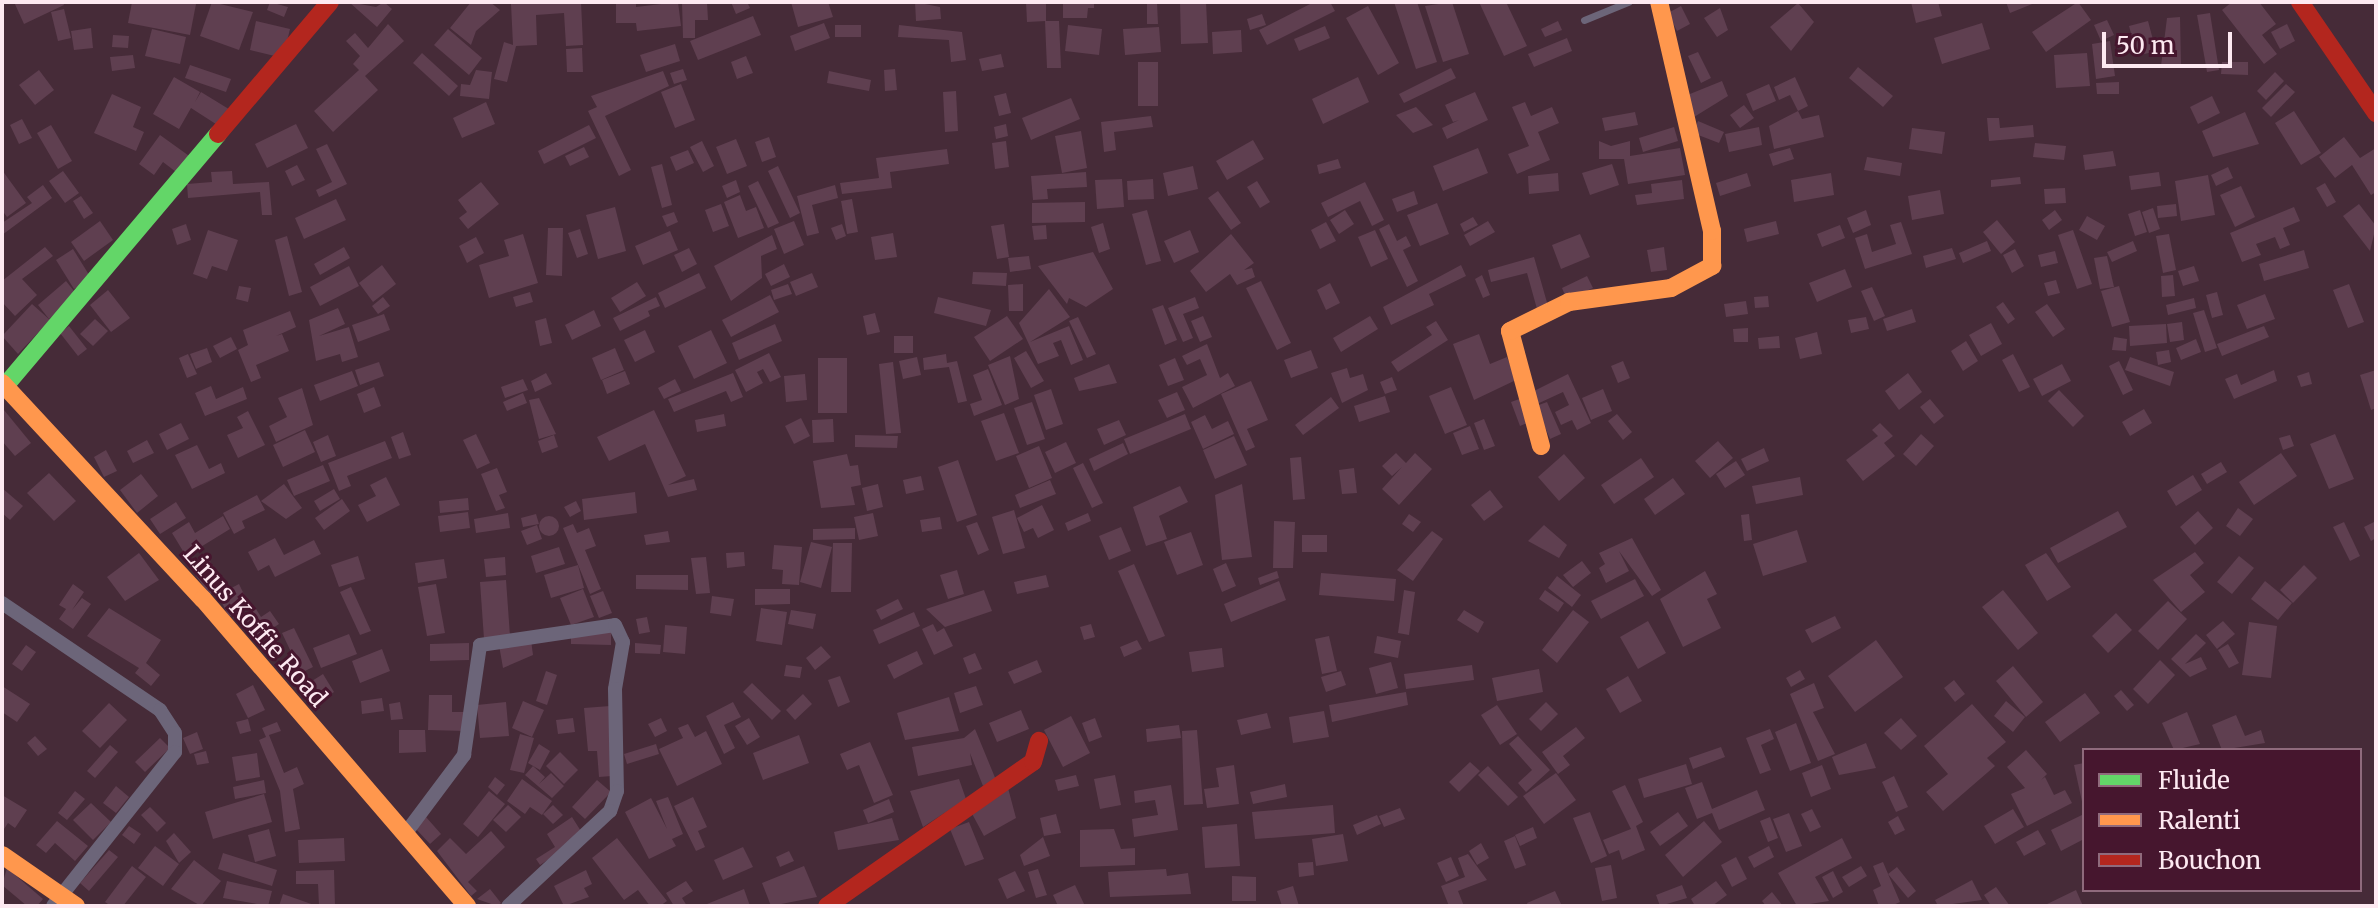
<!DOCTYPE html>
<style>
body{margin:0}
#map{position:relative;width:2378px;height:908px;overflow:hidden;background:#462b38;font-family:Merriweather,serif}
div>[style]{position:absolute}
.building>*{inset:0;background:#5f3f50}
.round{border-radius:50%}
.lane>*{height:7px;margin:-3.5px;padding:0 3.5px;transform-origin:3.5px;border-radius:3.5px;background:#6c6579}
.street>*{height:14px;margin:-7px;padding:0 7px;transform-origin:7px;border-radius:7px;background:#6c6579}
.fast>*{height:18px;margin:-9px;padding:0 9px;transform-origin:9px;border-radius:9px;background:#63d668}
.slow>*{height:18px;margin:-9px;padding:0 9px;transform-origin:9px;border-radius:9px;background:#ff974d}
.jam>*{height:18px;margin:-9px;padding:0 9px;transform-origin:9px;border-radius:9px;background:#b3261e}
span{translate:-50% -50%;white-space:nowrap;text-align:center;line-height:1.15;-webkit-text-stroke:6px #46162e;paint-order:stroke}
.street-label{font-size:24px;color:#fde9f1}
.frame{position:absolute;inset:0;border:4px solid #fde9f1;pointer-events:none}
.legend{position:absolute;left:2082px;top:748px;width:280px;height:144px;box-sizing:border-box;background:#46162e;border:2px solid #8f6a7c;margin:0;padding:10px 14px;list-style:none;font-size:24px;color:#fde9f1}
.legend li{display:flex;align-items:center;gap:16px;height:40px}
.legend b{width:40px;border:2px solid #8f6a7c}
.scale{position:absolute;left:2102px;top:32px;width:130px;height:36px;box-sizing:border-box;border:4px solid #fde9f1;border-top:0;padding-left:10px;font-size:24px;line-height:28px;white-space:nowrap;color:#fde9f1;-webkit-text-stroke:6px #46162e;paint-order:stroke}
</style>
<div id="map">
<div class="building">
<i style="clip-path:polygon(14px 2px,63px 2px,64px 5px,24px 24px)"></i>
<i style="clip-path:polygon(132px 2px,196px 4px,190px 35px,128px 23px)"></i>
<i style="clip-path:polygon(212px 2px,253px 12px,239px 50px,200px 36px)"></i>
<i style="clip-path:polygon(270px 2px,288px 7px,284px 17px,267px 10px)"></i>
<i style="clip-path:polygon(349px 2px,376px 7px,384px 2px,392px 9px,377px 27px)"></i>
<i style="clip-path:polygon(471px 2px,490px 2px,500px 10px,476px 31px,471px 45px,450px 28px)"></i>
<i style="clip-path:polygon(581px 2px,583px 45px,566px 46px,564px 13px,536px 15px,537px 45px,516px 46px,507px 82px,494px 79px,504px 42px,513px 45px,511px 4px)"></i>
<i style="clip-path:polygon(616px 2px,636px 2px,636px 7px,678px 2px,681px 26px,637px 31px,636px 23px,616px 23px)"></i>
<i style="clip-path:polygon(682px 2px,707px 2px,708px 20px,695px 20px,695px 38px,683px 38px)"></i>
<i style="clip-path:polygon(731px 2px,747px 2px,750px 8px,736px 14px)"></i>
<i style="clip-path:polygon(791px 2px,828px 2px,833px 17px,798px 27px)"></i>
<i style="clip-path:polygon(915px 2px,940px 7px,941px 19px,916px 21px)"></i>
<i style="clip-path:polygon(1026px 2px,1046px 2px,1046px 21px,1027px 22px)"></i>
<i style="clip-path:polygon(1063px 2px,1094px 2px,1094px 8px,1088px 8px,1087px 18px,1063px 18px)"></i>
<i style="clip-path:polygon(1147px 2px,1157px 2px,1158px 24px,1147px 24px)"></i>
<i style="clip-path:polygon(1180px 2px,1206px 2px,1208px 43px,1181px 44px)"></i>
<i style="clip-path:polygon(1314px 2px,1330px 2px,1335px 11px,1267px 45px,1259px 30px)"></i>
<i style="clip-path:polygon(1394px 2px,1417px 2px,1437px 62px,1416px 69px)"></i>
<i style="clip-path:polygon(1452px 2px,1469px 54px,1443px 62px,1425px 6px)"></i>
<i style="clip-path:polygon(1479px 2px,1506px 2px,1527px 46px,1504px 56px)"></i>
<i style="clip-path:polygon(1911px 2px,1938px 2px,1942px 16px,1916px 23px)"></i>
<i style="clip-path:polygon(2006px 2px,2037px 2px,2010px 13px)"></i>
<i style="clip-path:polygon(2078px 2px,2091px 20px,2046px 52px,2032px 32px)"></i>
<i style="clip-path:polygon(2232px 2px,2259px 2px,2276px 24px,2262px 35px,2277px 54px,2264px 64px,2222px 10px)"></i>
<i style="clip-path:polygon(1798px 3px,1814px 22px,1791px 51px,1770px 27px)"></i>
<i style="clip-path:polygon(1368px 6px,1399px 63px,1378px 75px,1346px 18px)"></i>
<i style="clip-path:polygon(1681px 6px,1690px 24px,1677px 31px,1668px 13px)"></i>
<i style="clip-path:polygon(1720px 8px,1728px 30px,1717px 37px,1704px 18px)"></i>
<i style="clip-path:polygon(64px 9px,71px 38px,58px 41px,51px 12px)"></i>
<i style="clip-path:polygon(2210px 13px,2219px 70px,2207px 72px,2197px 15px)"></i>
<i style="clip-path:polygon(1262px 14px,1266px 25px,1250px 30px,1247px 19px)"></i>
<i style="clip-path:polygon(753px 16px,761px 35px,698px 60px,690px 41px)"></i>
<i style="clip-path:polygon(2180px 17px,2181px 65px,2161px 66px,2167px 18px)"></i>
<i style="clip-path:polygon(2107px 20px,2114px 35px,2101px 41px,2094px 25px)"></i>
<i style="clip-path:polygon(256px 21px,290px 29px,283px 58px,250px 50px)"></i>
<i style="clip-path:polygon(1045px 21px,1059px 21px,1061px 68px,1047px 68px)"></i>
<i style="clip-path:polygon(1558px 21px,1562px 30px,1545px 37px,1541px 29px)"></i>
<i style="clip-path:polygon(2148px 21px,2156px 51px,2137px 56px,2129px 26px)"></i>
<i style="clip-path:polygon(824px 23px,830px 38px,795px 51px,790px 36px)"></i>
<i style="clip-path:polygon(1982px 23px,1990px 49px,1942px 64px,1934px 38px)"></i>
<i style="clip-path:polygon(388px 24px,404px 41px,365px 76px,378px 90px,333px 132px,314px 111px,359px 70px,353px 64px,360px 56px,346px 41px,355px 33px,368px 48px)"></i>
<i style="clip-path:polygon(2287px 24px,2295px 41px,2280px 49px,2271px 32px)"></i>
<i style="clip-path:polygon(835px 25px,861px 25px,861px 37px,835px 37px)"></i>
<i style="clip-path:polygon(899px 25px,962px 32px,966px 60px,951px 62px,949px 40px,898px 37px)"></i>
<i style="clip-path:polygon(1068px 25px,1102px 29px,1099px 55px,1065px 51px)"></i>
<i style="clip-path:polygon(1325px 26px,1330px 38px,1299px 51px,1294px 39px)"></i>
<i style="clip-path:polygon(1159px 27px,1161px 52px,1125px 55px,1123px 29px)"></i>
<i style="clip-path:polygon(91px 28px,93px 48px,74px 50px,71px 31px)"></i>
<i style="clip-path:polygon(152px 29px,186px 37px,180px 64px,145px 56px)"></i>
<i style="clip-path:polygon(448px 29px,482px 58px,469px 75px,434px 45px)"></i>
<i style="clip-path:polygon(1241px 30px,1242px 52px,1213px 54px,1212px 32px)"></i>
<i style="clip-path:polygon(113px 35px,129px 36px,128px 48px,112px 47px)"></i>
<i style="clip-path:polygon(1567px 38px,1572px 51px,1534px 67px,1528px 54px)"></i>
<i style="clip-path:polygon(2110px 41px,2115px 76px,2096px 79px,2092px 44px)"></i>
<i style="clip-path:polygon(675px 44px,680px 61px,646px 72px,640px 55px)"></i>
<i style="clip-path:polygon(582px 48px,583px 72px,567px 72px,566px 49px)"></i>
<i style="clip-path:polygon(1698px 52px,1711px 78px,1701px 83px,1688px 56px)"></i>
<i style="clip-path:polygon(422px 53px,458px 86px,449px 96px,413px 63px)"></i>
<i style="clip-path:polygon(2087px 53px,2090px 86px,2056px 88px,2054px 55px)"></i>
<i style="clip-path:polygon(1001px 54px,1004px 67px,982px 71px,979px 59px)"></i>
<i style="clip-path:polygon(133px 55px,135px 68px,112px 71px,110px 57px)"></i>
<i style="clip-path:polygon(746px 56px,753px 73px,737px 79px,731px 62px)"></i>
<i style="clip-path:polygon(1138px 62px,1158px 62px,1158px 106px,1138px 106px)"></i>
<i style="clip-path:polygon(2222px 62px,2248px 62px,2248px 75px,2221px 74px)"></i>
<i style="clip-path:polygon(190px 65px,231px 79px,226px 92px,185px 78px)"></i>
<i style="clip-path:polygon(1858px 67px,1893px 96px,1883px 107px,1849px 78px)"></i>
<i style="clip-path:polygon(1451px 68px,1456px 78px,1404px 103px,1399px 94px)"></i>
<i style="clip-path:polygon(683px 69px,687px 80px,674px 84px,670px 73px)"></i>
<i style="clip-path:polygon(895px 69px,897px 90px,885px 91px,884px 70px)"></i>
<i style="clip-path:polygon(39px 70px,54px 90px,35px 105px,19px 85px)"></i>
<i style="clip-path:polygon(476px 70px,492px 72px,489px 99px,460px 96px,461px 84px,470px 85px)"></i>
<i style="clip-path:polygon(663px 71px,669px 86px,605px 116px,631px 170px,619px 176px,588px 111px,597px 107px,591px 96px)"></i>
<i style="clip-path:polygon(829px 71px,871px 80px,869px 91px,827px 83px)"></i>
<i style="clip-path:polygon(2275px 72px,2284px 81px,2266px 100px,2257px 91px)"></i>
<i style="clip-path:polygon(174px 77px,200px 92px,195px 102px,201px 92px,232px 111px,222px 128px,191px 108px,179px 129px,153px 114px)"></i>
<i style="clip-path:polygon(1358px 77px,1369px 102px,1323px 124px,1312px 99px)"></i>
<i style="clip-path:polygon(1795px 77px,1808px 106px,1798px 111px,1802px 119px,1819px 115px,1824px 137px,1774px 149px,1769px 126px,1798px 111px,1790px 95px,1779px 100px,1774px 87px)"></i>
<i style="clip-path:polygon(1722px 81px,1728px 96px,1694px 117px,1685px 96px)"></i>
<i style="clip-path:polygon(2119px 82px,2119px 94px,2097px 94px,2096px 83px)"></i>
<i style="clip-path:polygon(681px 84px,695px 120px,675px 128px,661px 92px)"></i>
<i style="clip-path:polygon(1769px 84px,1776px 101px,1753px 111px,1746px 94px)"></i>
<i style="clip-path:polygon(2286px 84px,2295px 92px,2271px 117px,2262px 108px)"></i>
<i style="clip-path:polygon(956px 91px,958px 131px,945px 132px,943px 92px)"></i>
<i style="clip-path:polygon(1475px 92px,1488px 120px,1447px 139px,1442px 128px,1459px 120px,1453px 122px,1445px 105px)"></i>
<i style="clip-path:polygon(1006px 93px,1011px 113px,999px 116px,994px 96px)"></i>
<i style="clip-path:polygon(112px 94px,141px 107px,133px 127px,144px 132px,136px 151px,94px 133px)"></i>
<i style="clip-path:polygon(2212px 96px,2220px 113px,2198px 124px,2190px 107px)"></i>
<i style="clip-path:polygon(1071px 98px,1080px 119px,1031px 140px,1022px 118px)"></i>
<i style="clip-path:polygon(486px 102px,495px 124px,462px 138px,453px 118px)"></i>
<i style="clip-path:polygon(1525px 102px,1531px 116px,1552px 107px,1559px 123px,1538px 132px,1550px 160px,1517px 174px,1508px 154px,1529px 146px,1512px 107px)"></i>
<i style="clip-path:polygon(1744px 105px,1754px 118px,1740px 128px,1730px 115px)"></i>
<i style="clip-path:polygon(1416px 107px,1433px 125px,1413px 133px,1396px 115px)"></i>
<i style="clip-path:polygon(2294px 111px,2321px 153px,2301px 165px,2275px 123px)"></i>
<i style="clip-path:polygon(1635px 112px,1638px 125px,1605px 131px,1602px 118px)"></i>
<i style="clip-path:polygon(2245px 112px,2259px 144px,2213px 157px,2202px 131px)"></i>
<i style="clip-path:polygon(1151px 116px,1153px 127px,1114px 132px,1116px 150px,1104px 152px,1101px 122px)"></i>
<i style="clip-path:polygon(1987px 118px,1999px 118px,2000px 128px,2033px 125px,2034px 137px,1989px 141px)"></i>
<i style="clip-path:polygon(22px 119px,32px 138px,19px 144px,10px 125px)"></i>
<i style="clip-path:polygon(1698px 121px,1724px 132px,1719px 143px,1693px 133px)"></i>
<i style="clip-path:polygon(296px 124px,308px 148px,267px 168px,255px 144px)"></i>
<i style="clip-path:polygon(1006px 124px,1008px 136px,996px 139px,994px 127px)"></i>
<i style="clip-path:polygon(51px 125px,72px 161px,58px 169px,37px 133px)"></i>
<i style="clip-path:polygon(589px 125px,596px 138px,544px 164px,538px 151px)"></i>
<i style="clip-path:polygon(1674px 127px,1678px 141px,1643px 152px,1639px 138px)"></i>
<i style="clip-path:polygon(1759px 127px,1762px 145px,1729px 152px,1725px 134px)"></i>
<i style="clip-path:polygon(1912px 128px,1945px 132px,1942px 154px,1909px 149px)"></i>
<i style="clip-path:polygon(1081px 131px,1087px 168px,1062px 173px,1055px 136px)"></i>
<i style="clip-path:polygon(160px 135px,192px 158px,180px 175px,163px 162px,154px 175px,139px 164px)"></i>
<i style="clip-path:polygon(769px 137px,776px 157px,762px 162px,755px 142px)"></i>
<i style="clip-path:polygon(2344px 137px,2360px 158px,2376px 148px,2376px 192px,2371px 195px,2352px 165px,2335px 178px,2319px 157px)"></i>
<i style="clip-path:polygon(736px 139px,747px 166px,727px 174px,716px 147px)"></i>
<i style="clip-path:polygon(1253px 140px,1264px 159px,1227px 180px,1216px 161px)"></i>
<i style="clip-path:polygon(702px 141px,714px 166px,703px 172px,690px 147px)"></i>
<i style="clip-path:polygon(1006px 141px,1009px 167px,995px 169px,992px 143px)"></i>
<i style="clip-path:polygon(1599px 141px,1611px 146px,1630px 141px,1630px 156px,1680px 148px,1685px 175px,1628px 184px,1624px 159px,1599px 159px)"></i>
<i style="clip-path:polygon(2035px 143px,2066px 146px,2064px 160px,2033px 157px)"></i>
<i style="clip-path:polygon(327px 144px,347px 184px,319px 197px,316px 190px,332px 182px,316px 149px)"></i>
<i style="clip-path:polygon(584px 147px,589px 157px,570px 166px,565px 156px)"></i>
<i style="clip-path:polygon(1478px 148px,1488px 173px,1443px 191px,1433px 166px)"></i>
<i style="clip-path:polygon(1790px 148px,1794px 159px,1773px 166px,1769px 154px)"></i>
<i style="clip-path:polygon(947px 149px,949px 164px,890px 172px,892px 188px,842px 194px,840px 183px,879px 178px,876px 158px)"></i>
<i style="clip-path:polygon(688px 150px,694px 163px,676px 171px,670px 157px)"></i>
<i style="clip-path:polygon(2113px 151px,2116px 166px,2085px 170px,2083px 155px)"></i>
<i style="clip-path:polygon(1867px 157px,1902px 163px,1900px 176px,1864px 170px)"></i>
<i style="clip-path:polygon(1338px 159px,1341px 168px,1319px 174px,1317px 165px)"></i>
<i style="clip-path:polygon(662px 164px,672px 205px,662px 208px,651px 167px)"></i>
<i style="clip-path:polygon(1612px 164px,1619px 185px,1590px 195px,1582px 173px)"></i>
<i style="clip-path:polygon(297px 165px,305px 180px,292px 186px,285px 171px)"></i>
<i style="clip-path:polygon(778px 166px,800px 213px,790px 218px,768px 171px)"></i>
<i style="clip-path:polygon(1193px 166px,1198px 189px,1168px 196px,1163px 173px)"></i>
<i style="clip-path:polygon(2228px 167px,2233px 178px,2216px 186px,2211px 175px)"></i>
<i style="clip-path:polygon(2px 170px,26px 203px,7px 217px,2px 210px)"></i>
<i style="clip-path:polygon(63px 171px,79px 193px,65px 203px,49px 181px)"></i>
<i style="clip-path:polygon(232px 171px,233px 184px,269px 182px,272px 215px,262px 215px,260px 192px,188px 198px,187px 184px,212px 182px,211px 172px)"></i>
<i style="clip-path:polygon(1086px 172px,1087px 187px,1047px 189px,1048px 199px,1033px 200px,1031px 176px)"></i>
<i style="clip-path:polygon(2159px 172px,2161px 186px,2131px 190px,2129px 176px)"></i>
<i style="clip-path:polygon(1558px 173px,1559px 191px,1529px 194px,1528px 176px)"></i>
<i style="clip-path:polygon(1747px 173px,1751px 186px,1720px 196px,1716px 183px)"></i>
<i style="clip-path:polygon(1831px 173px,1834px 195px,1794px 202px,1791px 180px)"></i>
<i style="clip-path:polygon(2208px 175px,2215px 215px,2181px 221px,2175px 181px)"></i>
<i style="clip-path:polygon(2020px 177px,2021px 184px,1991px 187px,1991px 180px)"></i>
<i style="clip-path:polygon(1122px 179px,1124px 207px,1097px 209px,1095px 180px)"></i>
<i style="clip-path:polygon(1153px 179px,1154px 199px,1128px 200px,1127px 181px)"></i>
<i style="clip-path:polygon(736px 180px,740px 192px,727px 198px,722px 186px)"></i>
<i style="clip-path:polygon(1682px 180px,1684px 199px,1637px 205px,1635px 195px,1652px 193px,1651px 184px)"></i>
<i style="clip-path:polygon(758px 181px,779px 223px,768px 228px,748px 186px)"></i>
<i style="clip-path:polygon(1257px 181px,1270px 202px,1260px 208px,1247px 187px)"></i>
<i style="clip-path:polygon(481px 182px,499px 204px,468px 229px,459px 218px,467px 212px,458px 200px)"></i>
<i style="clip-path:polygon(1365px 182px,1384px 220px,1372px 226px,1360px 201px,1328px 217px,1321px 203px)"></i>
<i style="clip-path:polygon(2325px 183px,2336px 202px,2327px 207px,2316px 188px)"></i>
<i style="clip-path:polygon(43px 185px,52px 198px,2px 235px,2px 223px,32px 203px,27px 197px)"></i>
<i style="clip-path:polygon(835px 185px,838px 198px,812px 205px,819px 233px,807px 236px,797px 196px)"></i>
<i style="clip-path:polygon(2241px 186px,2255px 217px,2235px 227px,2220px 195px)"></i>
<i style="clip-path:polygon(2065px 188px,2066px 203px,2045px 204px,2044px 189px)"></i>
<i style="clip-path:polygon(1940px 190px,1944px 214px,1912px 220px,1908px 196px)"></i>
<i style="clip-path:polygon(1218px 191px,1241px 223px,1231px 230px,1208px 198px)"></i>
<i style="clip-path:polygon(1414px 191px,1418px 204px,1397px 212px,1392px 199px)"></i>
<i style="clip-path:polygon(740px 195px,746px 211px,756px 207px,764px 228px,738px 238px,724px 202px)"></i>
<i style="clip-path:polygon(81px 196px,93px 213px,84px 219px,73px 201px)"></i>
<i style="clip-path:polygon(336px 199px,346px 220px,304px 239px,295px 218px)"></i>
<i style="clip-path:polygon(852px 199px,858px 232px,847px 234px,841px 201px)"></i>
<i style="clip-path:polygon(1085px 202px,1085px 222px,1032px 223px,1032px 203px)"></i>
<i style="clip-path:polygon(1437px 203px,1449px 234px,1420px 246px,1407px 215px)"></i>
<i style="clip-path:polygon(721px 204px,729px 226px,713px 232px,705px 210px)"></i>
<i style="clip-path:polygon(2176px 204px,2177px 216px,2158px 218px,2157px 206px)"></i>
<i style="clip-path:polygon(2359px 204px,2376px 226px,2370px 251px,2343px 216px)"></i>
<i style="clip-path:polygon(615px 207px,626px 251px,598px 259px,586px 215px)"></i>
<i style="clip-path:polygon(2294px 207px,2300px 221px,2283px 228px,2290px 245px,2280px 249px,2275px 237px,2256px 244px,2261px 255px,2242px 262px,2230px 233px)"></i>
<i style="clip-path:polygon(2153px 208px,2160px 229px,2149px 233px,2142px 212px)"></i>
<i style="clip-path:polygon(1147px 210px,1161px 261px,1146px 265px,1132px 214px)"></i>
<i style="clip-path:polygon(1345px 210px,1354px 224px,1339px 234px,1330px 220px)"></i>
<i style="clip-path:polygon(1866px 210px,1871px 225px,1853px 233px,1847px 218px)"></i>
<i style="clip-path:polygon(2055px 210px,2062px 220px,2049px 230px,2042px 220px)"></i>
<i style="clip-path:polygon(2140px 210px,2147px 232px,2135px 236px,2128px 214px)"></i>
<i style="clip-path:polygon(674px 212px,678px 222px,667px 227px,662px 216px)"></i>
<i style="clip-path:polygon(2087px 216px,2105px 226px,2097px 240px,2079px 230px)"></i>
<i style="clip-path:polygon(1473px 217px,1478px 225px,1464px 232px,1460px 224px)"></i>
<i style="clip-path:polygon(1997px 220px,2015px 242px,2001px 254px,1983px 232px)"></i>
<i style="clip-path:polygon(100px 221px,113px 240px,84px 261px,71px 242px)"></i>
<i style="clip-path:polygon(794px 221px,804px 245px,784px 254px,774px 229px)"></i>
<i style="clip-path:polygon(1488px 221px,1495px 232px,1470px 246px,1464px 235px)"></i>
<i style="clip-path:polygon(1776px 221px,1779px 234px,1747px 242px,1744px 229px)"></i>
<i style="clip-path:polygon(1326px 222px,1336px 241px,1320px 249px,1311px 230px)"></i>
<i style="clip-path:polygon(1901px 222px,1912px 254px,1865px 269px,1855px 238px,1867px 234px,1872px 252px,1896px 244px,1890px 225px)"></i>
<i style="clip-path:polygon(1103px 223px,1110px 249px,1099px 253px,1091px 227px)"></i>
<i style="clip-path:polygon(186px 224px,191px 240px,177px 245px,172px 229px)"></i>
<i style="clip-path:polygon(842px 224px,846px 236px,836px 240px,831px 228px)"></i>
<i style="clip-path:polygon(1004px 224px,1009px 257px,997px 259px,991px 226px)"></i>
<i style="clip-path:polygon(1389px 224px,1397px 241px,1406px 236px,1411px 246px,1403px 250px,1418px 281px,1407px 287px,1379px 229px)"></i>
<i style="clip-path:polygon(1046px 225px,1047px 239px,1034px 240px,1032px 226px)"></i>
<i style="clip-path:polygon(1840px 225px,1845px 238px,1822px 247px,1817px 234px)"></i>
<i style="clip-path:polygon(548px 228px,563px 228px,562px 276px,546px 275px)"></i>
<i style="clip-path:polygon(580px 229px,588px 254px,577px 258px,568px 233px)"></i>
<i style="clip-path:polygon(208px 230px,238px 240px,227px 271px,212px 266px,207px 279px,193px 274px)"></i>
<i style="clip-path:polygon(1190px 230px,1199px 252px,1174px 263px,1164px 241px)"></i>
<i style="clip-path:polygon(1375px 230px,1388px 259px,1371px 267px,1358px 237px)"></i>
<i style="clip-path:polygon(2073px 230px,2092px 284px,2077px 289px,2058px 235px)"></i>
<i style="clip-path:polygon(670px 231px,678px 250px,643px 265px,635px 246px)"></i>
<i style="clip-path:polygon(893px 233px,897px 257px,875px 260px,871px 237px)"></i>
<i style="clip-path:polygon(523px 234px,538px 283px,489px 298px,479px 265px,509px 256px,504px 240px)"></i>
<i style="clip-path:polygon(1231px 234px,1254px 263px,1244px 270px,1252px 268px,1255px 277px,1237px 285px,1230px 274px,1206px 292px,1190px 271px)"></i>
<i style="clip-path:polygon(1580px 234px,1590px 257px,1561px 269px,1552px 245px)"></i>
<i style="clip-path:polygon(2169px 234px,2176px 270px,2163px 273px,2156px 236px)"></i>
<i style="clip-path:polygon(772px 235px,777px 249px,761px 256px,762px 278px,731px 301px,714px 266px)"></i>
<i style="clip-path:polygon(287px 236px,302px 292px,289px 296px,275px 240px)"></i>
<i style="clip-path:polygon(476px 237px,484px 253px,467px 263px,459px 246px)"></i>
<i style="clip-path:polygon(1987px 241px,1991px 251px,1963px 263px,1959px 253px)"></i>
<i style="clip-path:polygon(2133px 241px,2137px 251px,2112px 262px,2107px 252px)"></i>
<i style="clip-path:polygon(45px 247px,53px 256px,22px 279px,37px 295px,15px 316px,2px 302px,2px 281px)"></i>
<i style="clip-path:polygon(344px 247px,350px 258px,320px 275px,314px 264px)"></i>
<i style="clip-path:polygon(1664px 247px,1667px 270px,1651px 272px,1647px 250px)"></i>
<i style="clip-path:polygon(689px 248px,697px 264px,682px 272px,674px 255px)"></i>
<i style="clip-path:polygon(1952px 248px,1956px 259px,1926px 268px,1923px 256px)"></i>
<i style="clip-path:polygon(73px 249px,91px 278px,74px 289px,56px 260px)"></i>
<i style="clip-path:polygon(2015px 249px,2024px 266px,2012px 273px,2003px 255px)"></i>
<i style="clip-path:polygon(2304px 250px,2309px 268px,2264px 281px,2259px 264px)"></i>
<i style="clip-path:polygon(2055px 251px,2058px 263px,2041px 267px,2038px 255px)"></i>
<i style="clip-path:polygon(1093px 252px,1113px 289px,1086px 307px,1069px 298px,1067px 304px,1038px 266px)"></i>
<i style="clip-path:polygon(1029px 256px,1031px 269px,1010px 272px,1008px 258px)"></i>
<i style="clip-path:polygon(2107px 256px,2114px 287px,2100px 289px,2094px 258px)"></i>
<i style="clip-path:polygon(1534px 257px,1548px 306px,1537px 309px,1527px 273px,1491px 282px,1488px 270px)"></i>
<i style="clip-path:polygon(784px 264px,790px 277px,771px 286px,765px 274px)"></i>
<i style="clip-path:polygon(382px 265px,396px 284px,373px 302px,359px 283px)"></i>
<i style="clip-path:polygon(1461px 265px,1466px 276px,1429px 294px,1434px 305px,1391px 325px,1383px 307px)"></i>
<i style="clip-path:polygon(349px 266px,359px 286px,320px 306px,310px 287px)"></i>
<i style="clip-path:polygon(2194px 266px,2199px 281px,2183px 286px,2178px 271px)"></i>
<i style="clip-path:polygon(1845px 269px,1852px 287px,1817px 302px,1809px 283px)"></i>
<i style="clip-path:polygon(973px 272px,1007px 273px,1006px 286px,972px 284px)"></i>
<i style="clip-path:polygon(699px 273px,706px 288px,665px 308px,658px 293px)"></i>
<i style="clip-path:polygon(812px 273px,818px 287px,796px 296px,790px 282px)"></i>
<i style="clip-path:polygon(1482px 275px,1490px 295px,1483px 298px,1475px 279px)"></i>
<i style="clip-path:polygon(2173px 275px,2175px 296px,2162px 297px,2161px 276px)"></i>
<i style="clip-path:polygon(1587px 276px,1593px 288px,1567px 300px,1562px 288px)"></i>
<i style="clip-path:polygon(2056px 280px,2060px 293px,2048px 296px,2044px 283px)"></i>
<i style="clip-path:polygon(66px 281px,78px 296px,49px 319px,38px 305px)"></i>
<i style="clip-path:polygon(1261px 281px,1291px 343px,1277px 350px,1246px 288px)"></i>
<i style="clip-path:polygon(637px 282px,646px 296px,620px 312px,611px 298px)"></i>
<i style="clip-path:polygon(1330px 283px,1340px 303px,1326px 310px,1317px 290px)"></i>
<i style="clip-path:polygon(788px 284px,792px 294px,774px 300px,771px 290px)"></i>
<i style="clip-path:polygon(1023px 284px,1023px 311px,1009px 311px,1008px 285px)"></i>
<i style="clip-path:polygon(2349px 284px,2364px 322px,2348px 328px,2333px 290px)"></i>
<i style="clip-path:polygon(239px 286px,251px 288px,248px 302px,236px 299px)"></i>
<i style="clip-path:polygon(2119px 286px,2130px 322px,2112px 327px,2101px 291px)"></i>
<i style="clip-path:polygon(1872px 287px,1885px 316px,1874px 321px,1861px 291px)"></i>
<i style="clip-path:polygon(1049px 289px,1070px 317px,1030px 342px,1069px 326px,1083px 360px,1071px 365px,1061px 340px,1053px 343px,1059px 356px,1038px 364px,1019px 323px)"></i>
<i style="clip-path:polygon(108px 290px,130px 318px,111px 332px,90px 305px)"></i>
<i style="clip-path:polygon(530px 292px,533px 302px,516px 307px,513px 297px)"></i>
<i style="clip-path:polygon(2217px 292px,2223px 315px,2212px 318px,2206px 295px)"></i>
<i style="clip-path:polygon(2265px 294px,2275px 319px,2247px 329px,2237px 305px)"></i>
<i style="clip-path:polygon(770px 295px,779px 312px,731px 337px,722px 320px)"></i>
<i style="clip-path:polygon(1768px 296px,1769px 307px,1755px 308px,1754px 297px)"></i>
<i style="clip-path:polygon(383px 297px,390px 306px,378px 314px,372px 306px)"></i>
<i style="clip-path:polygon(656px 297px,660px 306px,648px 311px,650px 316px,620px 331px,613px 318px)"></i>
<i style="clip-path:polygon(938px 297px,991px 310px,986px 326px,934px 313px)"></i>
<i style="clip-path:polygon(1195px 297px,1199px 308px,1183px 314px,1193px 338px,1183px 342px,1168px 308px)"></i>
<i style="clip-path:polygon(2194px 298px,2196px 308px,2168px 315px,2166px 305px)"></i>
<i style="clip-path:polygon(1746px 301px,1748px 314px,1726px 317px,1724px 304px)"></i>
<i style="clip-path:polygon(2003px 302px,2015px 319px,2008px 324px,1996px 307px)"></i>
<i style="clip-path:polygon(32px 304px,50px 320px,18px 354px,2px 336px)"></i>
<i style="clip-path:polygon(2047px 304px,2065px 329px,2053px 337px,2035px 312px)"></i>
<i style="clip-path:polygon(1163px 305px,1177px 340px,1165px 345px,1152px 309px)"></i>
<i style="clip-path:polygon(338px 308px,345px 324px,319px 336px,349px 327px,358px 357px,342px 362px,340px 354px,316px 361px,309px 320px)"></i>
<i style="clip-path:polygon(1912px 309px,1916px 322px,1887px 331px,1883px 319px)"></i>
<i style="clip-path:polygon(594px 310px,601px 326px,572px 340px,565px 325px)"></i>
<i style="clip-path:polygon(2204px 310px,2217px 348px,2205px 352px,2193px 313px)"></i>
<i style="clip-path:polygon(290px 311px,296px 327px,276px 336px,282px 334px,289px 351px,256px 365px,261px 378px,251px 382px,238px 350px,248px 345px,243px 330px)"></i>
<i style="clip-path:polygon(875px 313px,880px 332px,867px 335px,863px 316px)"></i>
<i style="clip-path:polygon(384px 314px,390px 330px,358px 342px,352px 325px)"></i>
<i style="clip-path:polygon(1007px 316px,1023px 339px,990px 361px,974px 337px)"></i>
<i style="clip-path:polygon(1203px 316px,1212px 337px,1200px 342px,1191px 321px)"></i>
<i style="clip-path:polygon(1370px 316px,1378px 329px,1341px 352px,1333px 338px)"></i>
<i style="clip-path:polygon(1078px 317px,1096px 354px,1087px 358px,1069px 321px)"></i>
<i style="clip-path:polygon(1866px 317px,1869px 329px,1851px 333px,1848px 320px)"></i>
<i style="clip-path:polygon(546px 318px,552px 343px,540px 346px,535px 321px)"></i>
<i style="clip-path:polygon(95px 319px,108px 331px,93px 346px,80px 334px)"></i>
<i style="clip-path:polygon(1436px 321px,1448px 340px,1398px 372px,1391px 362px,1432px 335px,1426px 327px)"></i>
<i style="clip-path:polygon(2182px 322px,2184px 340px,2170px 342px,2167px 324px)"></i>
<i style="clip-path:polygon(1991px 323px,2002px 344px,1981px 356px,1969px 335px)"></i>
<i style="clip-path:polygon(775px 324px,782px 341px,739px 360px,732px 343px)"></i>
<i style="clip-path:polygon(2166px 324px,2167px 343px,2130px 346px,2129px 326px)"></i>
<i style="clip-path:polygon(69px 326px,87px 349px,78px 356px,60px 333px)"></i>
<i style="clip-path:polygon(2264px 326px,2269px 337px,2222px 356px,2217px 344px)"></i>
<i style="clip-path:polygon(1748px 328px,1748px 342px,1734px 342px,1733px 329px)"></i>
<i style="clip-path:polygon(645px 330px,655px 352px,635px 362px,624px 340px)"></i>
<i style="clip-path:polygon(711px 330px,727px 363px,694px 379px,678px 346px)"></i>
<i style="clip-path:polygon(1817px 332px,1822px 354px,1800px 359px,1795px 338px)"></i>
<i style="clip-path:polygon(1479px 334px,1490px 364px,1507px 357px,1516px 380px,1474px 400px,1453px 344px)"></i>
<i style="clip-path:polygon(894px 336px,913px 336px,913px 353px,894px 353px)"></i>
<i style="clip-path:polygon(1779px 336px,1780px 348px,1759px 349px,1758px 338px)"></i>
<i style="clip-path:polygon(231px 337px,237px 349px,220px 358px,213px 346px)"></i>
<i style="clip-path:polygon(2114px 337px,2127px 339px,2126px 351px,2112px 350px)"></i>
<i style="clip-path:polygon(2196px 339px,2201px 352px,2181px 360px,2176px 348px)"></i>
<i style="clip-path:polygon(1966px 341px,1978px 361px,1963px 371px,1951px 351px)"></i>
<i style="clip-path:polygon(1207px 344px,1220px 378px,1228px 373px,1235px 386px,1193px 408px,1182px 387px,1207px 375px,1200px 359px,1187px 365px,1182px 356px)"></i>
<i style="clip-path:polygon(207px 348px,212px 362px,196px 369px,190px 354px)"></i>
<i style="clip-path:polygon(615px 348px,624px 370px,601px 380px,592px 358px)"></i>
<i style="clip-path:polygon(1311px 350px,1318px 368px,1291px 378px,1284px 360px)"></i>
<i style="clip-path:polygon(2169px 350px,2171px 362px,2158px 365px,2156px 352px)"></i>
<i style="clip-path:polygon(1026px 351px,1044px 381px,1031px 388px,1014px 358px)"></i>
<i style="clip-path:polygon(769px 353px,781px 377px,770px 382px,763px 369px,757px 372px,763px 383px,746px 392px,735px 370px)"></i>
<i style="clip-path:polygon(188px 354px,197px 374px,187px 378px,179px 358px)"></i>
<i style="clip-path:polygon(946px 354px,947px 363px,957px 361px,967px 401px,958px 403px,949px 367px,924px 370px,923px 358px)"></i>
<i style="clip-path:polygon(2013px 354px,2030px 387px,2019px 392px,2002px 360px)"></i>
<i style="clip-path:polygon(1010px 356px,1019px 399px,1005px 405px,988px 365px)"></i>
<i style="clip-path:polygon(917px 357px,921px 375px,903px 379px,899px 361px)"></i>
<i style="clip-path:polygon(2130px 357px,2174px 372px,2170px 386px,2125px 370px)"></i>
<i style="clip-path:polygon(818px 358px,847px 358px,847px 413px,818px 413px)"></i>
<i style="clip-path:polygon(1175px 358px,1184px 380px,1168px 386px,1159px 365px)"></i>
<i style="clip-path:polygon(1623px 361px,1630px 378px,1618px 383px,1611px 366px)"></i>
<i style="clip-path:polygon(2119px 361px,2133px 390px,2123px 395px,2109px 366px)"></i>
<i style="clip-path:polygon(379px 362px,384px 376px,360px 385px,355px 370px)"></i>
<i style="clip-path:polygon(893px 362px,901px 433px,886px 434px,879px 364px)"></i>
<i style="clip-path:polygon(1109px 364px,1117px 383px,1079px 391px,1074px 378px)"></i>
<i style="clip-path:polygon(2062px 364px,2071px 381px,2042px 396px,2033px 379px)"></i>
<i style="clip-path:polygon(1347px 368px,1350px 378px,1363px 374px,1368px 390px,1342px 403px,1331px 373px)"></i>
<i style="clip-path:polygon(988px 369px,1002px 405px,974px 416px,970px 404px,982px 400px,973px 375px)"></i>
<i style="clip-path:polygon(2274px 370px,2277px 381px,2234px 399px,2225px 379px,2237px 374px,2241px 385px)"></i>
<i style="clip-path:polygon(2376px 370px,2376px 408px,2371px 410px,2360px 375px)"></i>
<i style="clip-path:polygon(352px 371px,358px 386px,320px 401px,314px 385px)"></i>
<i style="clip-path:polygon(625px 371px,630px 384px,607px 394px,602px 380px)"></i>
<i style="clip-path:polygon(2309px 372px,2312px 384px,2301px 387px,2297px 376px)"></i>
<i style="clip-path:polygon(546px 373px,552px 384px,535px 392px,531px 381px)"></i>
<i style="clip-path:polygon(733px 373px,743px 397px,731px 402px,726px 391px,674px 412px,668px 399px)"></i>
<i style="clip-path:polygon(1908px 373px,1922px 392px,1899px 410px,1885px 391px)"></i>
<i style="clip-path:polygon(805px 374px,807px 400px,786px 402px,784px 376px)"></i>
<i style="clip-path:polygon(1568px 374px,1591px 423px,1577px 430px,1572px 420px,1561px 425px,1555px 412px,1569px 405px,1563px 392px,1537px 404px,1532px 392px)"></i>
<i style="clip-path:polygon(1392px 377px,1397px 390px,1385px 394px,1380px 382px)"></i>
<i style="clip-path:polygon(523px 379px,528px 390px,505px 398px,501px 387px)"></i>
<i style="clip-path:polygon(675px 379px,681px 391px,664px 399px,658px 388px)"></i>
<i style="clip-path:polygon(1251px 381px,1268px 420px,1247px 429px,1255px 447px,1246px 451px,1221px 394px)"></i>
<i style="clip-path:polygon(211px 386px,216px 399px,243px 387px,247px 399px,205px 416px,195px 393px)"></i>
<i style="clip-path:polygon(374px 387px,381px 406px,364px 413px,357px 394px)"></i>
<i style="clip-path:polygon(1451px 387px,1467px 425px,1445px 434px,1429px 396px)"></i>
<i style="clip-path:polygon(302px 388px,313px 425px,276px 442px,269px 426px,287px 417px,278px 398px)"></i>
<i style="clip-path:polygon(1051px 389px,1063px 424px,1046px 430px,1034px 395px)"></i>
<i style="clip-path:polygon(1603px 389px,1612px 411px,1591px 420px,1582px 398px)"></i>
<i style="clip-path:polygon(2059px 390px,2084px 416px,2073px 427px,2048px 401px)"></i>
<i style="clip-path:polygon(1177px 392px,1185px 410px,1167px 418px,1158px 400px)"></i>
<i style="clip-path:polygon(523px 393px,527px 403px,507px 411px,503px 402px)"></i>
<i style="clip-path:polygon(1385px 396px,1390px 412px,1359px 422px,1354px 406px)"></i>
<i style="clip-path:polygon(1331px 397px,1339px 408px,1303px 435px,1295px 425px)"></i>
<i style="clip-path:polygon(539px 398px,556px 434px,539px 439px,529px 400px)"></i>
<i style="clip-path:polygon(1522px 398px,1530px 422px,1520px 426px,1511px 402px)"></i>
<i style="clip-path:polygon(1930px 399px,1944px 416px,1934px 424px,1920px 407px)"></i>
<i style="clip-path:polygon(1032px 402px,1045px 439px,1027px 445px,1014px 408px)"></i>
<i style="clip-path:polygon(1547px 402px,1561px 434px,1550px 439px,1536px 406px)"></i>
<i style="clip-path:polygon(2144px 409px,2152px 423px,2130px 436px,2122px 422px)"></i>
<i style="clip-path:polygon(4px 410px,31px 443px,15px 456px,2px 441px)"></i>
<i style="clip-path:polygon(654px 410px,686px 476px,668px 485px,694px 479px,697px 490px,668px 497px,645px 444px,609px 461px,597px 437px)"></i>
<i style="clip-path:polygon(248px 411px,265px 445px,238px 458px,227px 435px,243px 428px,237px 417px)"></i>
<i style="clip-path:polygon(1004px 413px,1019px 453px,996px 461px,981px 421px)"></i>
<i style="clip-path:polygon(724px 414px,726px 426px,697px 432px,695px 420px)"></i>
<i style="clip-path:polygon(1185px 414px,1191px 429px,1130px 454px,1124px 439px)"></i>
<i style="clip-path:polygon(1617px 414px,1632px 432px,1623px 440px,1608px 421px)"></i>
<i style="clip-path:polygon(1205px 415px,1212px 429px,1228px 421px,1234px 434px,1203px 449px,1191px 422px)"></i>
<i style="clip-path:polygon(801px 418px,810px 436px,794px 444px,785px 426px)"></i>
<i style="clip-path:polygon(833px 419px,834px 442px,813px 443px,812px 420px)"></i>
<i style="clip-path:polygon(1484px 419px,1495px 446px,1484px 450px,1474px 423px)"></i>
<i style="clip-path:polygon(1119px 420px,1126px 435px,1104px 445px,1097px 429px)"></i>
<i style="clip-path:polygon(181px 423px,189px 439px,167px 450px,159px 434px)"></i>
<i style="clip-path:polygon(1880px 423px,1893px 436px,1884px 443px,1895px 456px,1863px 481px,1846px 460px,1878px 436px,1872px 430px)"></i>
<i style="clip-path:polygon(1470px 426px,1479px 449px,1462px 455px,1453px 433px)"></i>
<i style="clip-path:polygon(305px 430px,315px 452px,283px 467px,273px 445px)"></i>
<i style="clip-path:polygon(403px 432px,411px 455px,399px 459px,391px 437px)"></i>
<i style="clip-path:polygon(476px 434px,490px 463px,477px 469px,463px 440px)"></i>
<i style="clip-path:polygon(1921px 434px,1934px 446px,1916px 466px,1903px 454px)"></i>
<i style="clip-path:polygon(2335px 434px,2354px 479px,2329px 489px,2310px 444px)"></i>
<i style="clip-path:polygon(328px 435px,336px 456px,321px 462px,313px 442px)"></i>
<i style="clip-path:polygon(554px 435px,558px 447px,542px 453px,538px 441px)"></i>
<i style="clip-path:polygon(855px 435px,898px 436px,897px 448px,855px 447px)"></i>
<i style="clip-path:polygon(2290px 435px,2294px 446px,2283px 450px,2279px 438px)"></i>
<i style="clip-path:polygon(1234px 436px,1247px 465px,1215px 479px,1203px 450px)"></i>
<i style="clip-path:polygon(147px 440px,154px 453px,133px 463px,127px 451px)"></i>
<i style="clip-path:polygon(385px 441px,392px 458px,347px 476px,351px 486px,339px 491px,328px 463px)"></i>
<i style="clip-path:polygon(1718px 441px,1733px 458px,1710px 478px,1695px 461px)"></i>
<i style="clip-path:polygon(1066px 442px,1076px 463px,1055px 473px,1045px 452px)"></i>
<i style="clip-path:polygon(1123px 443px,1128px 454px,1094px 471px,1089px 459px)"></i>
<i style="clip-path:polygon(197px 445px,209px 469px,221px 463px,225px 473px,192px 489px,175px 455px)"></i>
<i style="clip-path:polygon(1039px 446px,1052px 478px,1029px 488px,1016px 456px)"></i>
<i style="clip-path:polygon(1764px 448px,1769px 461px,1747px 471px,1741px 459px)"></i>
<i style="clip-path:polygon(106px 450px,117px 471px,104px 477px,94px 457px)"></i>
<i style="clip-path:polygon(1396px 453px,1406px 463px,1415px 453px,1432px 469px,1399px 505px,1382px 489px,1402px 467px,1392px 476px,1382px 466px)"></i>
<i style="clip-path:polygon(2281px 453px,2297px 476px,2254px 505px,2239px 482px)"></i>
<i style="clip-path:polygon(847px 454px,850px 466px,858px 465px,861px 485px,851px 487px,855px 505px,821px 508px,813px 461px)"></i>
<i style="clip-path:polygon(1564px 454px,1585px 478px,1559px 501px,1538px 477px)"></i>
<i style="clip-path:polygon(1301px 457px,1305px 499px,1293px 500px,1290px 458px)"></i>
<i style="clip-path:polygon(1641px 458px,1654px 477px,1614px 504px,1601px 485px)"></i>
<i style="clip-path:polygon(958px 460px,977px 515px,957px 522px,938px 467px)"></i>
<i style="clip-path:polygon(1736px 461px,1745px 475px,1725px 488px,1716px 474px)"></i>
<i style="clip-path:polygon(2221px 462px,2227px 472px,2207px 484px,2201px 474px)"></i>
<i style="clip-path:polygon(1083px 463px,1103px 503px,1092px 508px,1073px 468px)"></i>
<i style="clip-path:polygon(323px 465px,330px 481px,294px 496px,287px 480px)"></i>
<i style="clip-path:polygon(497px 468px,507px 492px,499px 495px,505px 508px,496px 511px,481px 474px)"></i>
<i style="clip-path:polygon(1354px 468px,1357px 493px,1342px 494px,1339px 470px)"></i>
<i style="clip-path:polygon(49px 473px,76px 501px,54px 521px,27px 493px)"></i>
<i style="clip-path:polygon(141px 474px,158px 496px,137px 513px,120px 490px)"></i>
<i style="clip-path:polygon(2193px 475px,2202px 490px,2176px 506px,2167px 491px)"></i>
<i style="clip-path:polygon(921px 476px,924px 490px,906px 494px,903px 480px)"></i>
<i style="clip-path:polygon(386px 477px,400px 505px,367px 522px,358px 505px,376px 496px,370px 485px)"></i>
<i style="clip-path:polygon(1800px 477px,1803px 495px,1756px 504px,1752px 486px)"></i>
<i style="clip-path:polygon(1673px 478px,1685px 494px,1655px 515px,1644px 499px)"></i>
<i style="clip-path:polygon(1050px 480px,1056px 494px,1020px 508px,1015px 495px)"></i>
<i style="clip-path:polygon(284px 484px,302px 508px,286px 519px,261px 501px)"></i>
<i style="clip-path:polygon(878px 484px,883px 507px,867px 511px,862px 488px)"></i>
<i style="clip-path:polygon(1242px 484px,1252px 557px,1222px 560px,1215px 495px)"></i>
<i style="clip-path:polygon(1180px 486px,1188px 502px,1159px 516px,1167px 539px,1146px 546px,1133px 507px)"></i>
<i style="clip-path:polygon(2px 488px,23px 506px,10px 520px,2px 513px)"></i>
<i style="clip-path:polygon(334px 489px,340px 499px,320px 511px,314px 501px)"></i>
<i style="clip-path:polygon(1490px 490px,1503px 507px,1484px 521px,1471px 505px)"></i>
<i style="clip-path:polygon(635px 492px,637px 513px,584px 520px,582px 499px)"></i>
<i style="clip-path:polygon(257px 495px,265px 510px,242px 521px,245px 528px,234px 534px,223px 513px)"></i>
<i style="clip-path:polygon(468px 498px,469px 510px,440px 513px,439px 501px)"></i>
<i style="clip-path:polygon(342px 499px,350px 511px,324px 530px,315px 518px)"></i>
<i style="clip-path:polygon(576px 501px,581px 511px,570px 517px,564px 507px)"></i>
<i style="clip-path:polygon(176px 502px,186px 518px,160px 534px,150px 519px)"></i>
<i style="clip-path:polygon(1042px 505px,1054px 530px,1038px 538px,1033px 528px,1024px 532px,1017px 518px)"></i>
<i style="clip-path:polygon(2238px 508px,2253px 519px,2240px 536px,2226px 526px)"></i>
<i style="clip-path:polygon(1014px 510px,1025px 548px,1003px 554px,992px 517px)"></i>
<i style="clip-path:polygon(2118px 511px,2127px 527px,2058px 563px,2050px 548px)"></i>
<i style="clip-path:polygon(2198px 511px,2213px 528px,2195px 545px,2180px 527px)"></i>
<i style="clip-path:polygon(468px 512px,470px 528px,440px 532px,438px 516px)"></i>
<i style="clip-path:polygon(508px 513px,510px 528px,476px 533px,474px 519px)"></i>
<i style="clip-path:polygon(873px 513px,878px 536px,859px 540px,854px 517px)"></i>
<i style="clip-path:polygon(1088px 513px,1091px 521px,1068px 531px,1065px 523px)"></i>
<i style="clip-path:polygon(536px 514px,539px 524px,523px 527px,521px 518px)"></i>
<i style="clip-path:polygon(1409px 514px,1421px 522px,1413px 532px,1402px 524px)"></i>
<i style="clip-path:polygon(1749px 514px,1752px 540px,1744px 541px,1741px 515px)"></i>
<i style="clip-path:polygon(223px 516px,230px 529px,186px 556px,172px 533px,189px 522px,195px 533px)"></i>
<i class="round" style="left:539px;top:516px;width:20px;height:20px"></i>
<i style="clip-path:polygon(940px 517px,942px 529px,922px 532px,920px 520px)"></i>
<i style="clip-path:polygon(1274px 521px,1295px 522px,1293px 568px,1273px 568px)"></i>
<i style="clip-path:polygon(2376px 521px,2376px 538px,2371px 541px,2364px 527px)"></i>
<i style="clip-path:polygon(977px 522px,989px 550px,978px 555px,966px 526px)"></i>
<i style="clip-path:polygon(2344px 522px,2360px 556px,2350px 561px,2333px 527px)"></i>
<i style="clip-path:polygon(573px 524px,577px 533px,589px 528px,596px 546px,585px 550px,601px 589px,590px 594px,563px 528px)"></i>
<i style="clip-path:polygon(537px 525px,542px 539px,527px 545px,521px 531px)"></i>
<i style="clip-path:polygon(1544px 525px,1567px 545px,1559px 558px,1528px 541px)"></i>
<i style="clip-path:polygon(1121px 527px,1131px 551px,1109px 560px,1099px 536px)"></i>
<i style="clip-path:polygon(855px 528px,855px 539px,813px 540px,813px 529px)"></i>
<i style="clip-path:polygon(1797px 530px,1807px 562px,1763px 576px,1753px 544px)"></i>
<i style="clip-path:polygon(668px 531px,670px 542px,646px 545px,644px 535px)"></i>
<i style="clip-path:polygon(1432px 531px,1443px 539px,1413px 581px,1397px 570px)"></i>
<i style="clip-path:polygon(1191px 532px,1203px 565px,1177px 575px,1164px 542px)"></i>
<i style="clip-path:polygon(1302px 535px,1327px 535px,1327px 552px,1302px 552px)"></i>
<i style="clip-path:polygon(275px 538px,284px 555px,314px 540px,321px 554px,275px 577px,269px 565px,258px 571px,248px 552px)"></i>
<i style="clip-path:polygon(1632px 538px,1661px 590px,1652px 596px,1619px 551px,1629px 571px,1606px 583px,1599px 568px,1605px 564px,1599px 553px)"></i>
<i style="clip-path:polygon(811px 542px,832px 547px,821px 588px,800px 582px)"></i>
<i style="clip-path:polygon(852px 543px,851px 592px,831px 592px,833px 543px)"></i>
<i style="clip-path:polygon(774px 545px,802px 547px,799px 585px,782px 584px,783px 570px,772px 569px)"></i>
<i style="clip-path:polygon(559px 547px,565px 564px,536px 573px,531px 556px)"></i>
<i style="clip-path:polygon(744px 552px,745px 566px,727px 568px,726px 553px)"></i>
<i style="clip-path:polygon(2195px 552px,2204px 563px,2190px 575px,2205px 592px,2181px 612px,2153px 580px)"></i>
<i style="clip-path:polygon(139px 553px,159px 580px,125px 601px,107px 577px)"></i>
<i style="clip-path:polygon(2046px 553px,2071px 587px,2047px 601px,2025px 565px)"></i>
<i style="clip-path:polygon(206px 555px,225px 585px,209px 595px,189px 565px)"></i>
<i style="clip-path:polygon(358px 556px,365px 579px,339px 587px,331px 565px)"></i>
<i style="clip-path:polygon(2239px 556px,2254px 568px,2232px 594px,2217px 582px)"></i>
<i style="clip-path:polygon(505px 557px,506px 575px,486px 577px,484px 559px)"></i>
<i style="clip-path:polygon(706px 557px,710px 593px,696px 594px,691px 558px)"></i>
<i style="clip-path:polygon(444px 559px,447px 578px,418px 583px,415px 563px)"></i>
<i style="clip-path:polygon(1582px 561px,1591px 573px,1573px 587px,1563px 575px)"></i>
<i style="clip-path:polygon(1226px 563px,1236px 586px,1222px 592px,1213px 569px)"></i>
<i style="clip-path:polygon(1134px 564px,1165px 636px,1149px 642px,1118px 571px)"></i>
<i style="clip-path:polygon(578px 565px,584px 588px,551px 598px,544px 575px)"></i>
<i style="clip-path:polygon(2304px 565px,2317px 578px,2293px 603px,2280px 590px)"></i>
<i style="clip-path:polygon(957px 570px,964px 594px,948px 599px,940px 575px)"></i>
<i style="clip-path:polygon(1277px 571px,1279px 578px,1260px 585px,1258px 578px)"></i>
<i style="clip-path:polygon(1705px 571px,1717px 594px,1707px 599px,1721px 628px,1683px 647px,1660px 599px)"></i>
<i style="clip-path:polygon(1321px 573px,1396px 579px,1394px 601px,1319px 595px)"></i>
<i style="clip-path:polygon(636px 575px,688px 575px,688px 590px,636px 589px)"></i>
<i style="clip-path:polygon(1046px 575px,1049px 587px,1017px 594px,1014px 582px)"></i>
<i style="clip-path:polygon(1557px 576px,1581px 595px,1572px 607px,1548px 588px)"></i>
<i style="clip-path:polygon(1635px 579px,1644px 596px,1601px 619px,1591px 601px)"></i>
<i style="clip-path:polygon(506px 580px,510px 636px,484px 639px,480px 582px)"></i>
<i style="clip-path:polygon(1279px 581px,1286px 600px,1231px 622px,1224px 604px)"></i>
<i style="clip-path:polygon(2265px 581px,2292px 603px,2278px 620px,2251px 599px)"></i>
<i style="clip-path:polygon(73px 584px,84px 592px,72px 610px,82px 598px,91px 604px,73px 629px,59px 619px,66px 609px,59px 605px)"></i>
<i style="clip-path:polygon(239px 584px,250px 607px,229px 617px,218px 595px)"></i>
<i style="clip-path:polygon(436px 584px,445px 633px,427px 636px,418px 587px)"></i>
<i style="clip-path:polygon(351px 587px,371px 631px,360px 635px,340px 592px)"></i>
<i style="clip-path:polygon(583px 589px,594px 617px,571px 625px,560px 598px)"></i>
<i style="clip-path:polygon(755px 589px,790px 589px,790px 604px,755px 605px)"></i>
<i style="clip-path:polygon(984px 590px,992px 611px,945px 627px,926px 609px)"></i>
<i style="clip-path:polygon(1404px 590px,1415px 592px,1409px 635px,1398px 633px)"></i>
<i style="clip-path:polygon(1545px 590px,1564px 603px,1558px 612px,1539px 599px)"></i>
<i style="clip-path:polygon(2003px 590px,2038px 633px,2018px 650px,1982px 607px)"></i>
<i style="clip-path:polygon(603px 591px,612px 613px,599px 618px,590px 596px)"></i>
<i style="clip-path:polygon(712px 596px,734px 599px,731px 616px,710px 613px)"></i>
<i style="clip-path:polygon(898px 599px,903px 609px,881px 620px,876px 610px)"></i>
<i style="clip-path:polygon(2168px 601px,2187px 619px,2158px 650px,2138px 631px)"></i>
<i style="clip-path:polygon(109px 608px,161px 640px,146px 663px,160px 675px,151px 686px,135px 673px,139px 668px,87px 636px)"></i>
<i style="clip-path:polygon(761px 608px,787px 612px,782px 645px,756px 641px)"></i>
<i style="clip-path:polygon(256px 609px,261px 617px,270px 611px,279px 624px,258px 638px,244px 617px)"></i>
<i style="clip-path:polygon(791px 610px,816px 614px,813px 629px,788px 624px)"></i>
<i style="clip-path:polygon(1464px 610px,1484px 622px,1478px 633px,1457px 620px)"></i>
<i style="clip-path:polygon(1573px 610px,1589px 622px,1557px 663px,1542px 650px)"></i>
<i style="clip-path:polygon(914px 612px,920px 626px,879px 644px,873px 630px)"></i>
<i style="clip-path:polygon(2116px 613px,2132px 630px,2108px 653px,2092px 636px)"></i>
<i style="clip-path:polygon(1835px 616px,1841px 628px,1812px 643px,1805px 630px)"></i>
<i style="clip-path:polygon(647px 617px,650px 632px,639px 634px,636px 619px)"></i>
<i style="clip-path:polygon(1648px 621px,1666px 653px,1638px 669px,1620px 637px)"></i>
<i style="clip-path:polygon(2223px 621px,2235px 634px,2217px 649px,2206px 635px)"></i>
<i style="clip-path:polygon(2249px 622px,2277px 626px,2271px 678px,2242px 675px)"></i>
<i style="clip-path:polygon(933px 624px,937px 632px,944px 628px,953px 646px,934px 655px,922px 629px)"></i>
<i style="clip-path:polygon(1091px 624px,1095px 637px,1084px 640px,1080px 627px)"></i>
<i style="clip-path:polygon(665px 625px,687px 627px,685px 654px,663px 652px)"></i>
<i style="clip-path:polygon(294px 628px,313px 667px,301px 673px,282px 633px)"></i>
<i style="clip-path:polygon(571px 631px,611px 632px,611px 645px,571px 644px)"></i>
<i style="clip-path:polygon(349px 634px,357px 654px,321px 668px,313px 648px)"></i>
<i style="clip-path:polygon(2196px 634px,2206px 643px,2185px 664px,2201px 657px,2207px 669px,2190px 677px,2171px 659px)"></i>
<i style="clip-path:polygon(1329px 636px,1337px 671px,1322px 674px,1315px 639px)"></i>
<i style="clip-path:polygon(1377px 636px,1401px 641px,1398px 658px,1374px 653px)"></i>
<i style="clip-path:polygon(531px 640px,533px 655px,503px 668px,499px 645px)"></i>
<i style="clip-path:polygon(1137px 640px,1142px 649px,1124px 657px,1120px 647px)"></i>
<i style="clip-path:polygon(1876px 640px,1903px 677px,1855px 712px,1828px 676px)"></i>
<i style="clip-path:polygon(469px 643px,469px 660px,430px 661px,430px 644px)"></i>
<i style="clip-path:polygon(635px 643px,661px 645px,660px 654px,635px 653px)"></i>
<i style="clip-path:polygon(2228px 644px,2239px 663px,2229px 668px,2218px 650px)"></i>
<i style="clip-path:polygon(26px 645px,36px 652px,22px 671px,12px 664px)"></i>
<i style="clip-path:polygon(821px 646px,831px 657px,815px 670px,806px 658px)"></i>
<i style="clip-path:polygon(1222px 648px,1224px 667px,1192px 672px,1189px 652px)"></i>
<i style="clip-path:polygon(382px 649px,390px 671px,360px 683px,352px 661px)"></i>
<i style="clip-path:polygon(917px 651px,923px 664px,894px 679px,887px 665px)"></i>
<i style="clip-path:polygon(975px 653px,982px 669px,969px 674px,963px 658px)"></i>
<i style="clip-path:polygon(1037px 660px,1042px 672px,1014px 684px,1008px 672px)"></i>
<i style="clip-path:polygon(2160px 660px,2175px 675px,2148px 704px,2133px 689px)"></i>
<i style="clip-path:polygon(1391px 662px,1398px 688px,1376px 694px,1369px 668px)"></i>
<i style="clip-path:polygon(786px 665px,802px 667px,800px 678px,784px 676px)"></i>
<i style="clip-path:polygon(1472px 665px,1474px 680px,1406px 689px,1404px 674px)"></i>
<i style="clip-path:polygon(2013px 666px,2043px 702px,2026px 717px,1996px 681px)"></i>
<i style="clip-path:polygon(1539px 669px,1543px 692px,1497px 701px,1492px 678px)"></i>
<i style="clip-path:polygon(1800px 670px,1805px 679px,1791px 687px,1786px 678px)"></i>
<i style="clip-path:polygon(546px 671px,557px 675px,547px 705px,536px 701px)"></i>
<i style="clip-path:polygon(1341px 671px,1346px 685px,1326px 692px,1321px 677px)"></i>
<i style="clip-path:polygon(323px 674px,334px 692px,323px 699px,312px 681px)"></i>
<i style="clip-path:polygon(840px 676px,850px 702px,838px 707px,828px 680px)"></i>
<i style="clip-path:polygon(1628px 676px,1642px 701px,1620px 713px,1606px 689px)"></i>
<i style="clip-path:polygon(1954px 680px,1965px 694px,1955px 702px,1944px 688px)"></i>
<i style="clip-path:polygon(752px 683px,781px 711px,772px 720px,743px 692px)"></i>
<i style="clip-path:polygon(1814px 683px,1824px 708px,1813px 712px,1835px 754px,1818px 761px,1790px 694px)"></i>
<i style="clip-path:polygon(253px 685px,265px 710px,248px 718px,236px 694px)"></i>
<i style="clip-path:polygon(2px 686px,30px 704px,17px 722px,2px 712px)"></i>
<i style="clip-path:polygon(976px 686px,983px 705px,960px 713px,954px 693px)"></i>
<i style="clip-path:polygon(2121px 690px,2134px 705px,2127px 711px,2114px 696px)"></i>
<i style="clip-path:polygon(1406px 692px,1408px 705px,1332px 722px,1329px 705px)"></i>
<i style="clip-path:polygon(2085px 693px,2100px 713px,2060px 742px,2045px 722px)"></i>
<i style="clip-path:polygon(803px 694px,812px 704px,795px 720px,786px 710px)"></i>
<i style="clip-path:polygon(429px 695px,452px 695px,452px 712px,467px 712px,466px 731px,428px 730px)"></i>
<i style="clip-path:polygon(949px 697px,959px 731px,905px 740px,897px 713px)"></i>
<i style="clip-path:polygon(382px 698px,384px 711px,362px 714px,361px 701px)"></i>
<i style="clip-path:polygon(523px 701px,544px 710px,532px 737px,512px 728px)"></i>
<i style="clip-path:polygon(2006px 701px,2025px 717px,2013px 732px,1994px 716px)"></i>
<i style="clip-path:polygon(400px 702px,403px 719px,391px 720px,389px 704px)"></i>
<i style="clip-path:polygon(506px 702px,509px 736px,480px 738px,477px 705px)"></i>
<i style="clip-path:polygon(733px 702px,741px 717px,724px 725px,735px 748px,724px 754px,706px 716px)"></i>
<i style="clip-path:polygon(1546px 702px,1558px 714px,1541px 731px,1529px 719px)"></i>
<i style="clip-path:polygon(109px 703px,127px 720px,100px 748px,82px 731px)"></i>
<i style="clip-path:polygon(1972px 704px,2006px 742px,1987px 758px,1995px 766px,1943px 811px,1926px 792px,1948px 774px,1924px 746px)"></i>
<i style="clip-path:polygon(1497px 705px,1517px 734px,1500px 745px,1481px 715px)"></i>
<i style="clip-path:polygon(610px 706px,612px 776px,599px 777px,597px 751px,588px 751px,584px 708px)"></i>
<i style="clip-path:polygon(1021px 710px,1029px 729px,997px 742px,989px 723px)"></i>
<i style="clip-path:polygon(1324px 711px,1329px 737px,1293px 743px,1289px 717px)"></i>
<i style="clip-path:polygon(2187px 712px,2200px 744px,2174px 750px,2162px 723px)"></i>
<i style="clip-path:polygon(1267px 713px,1271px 728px,1241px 735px,1237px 720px)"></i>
<i style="clip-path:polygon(2236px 715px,2245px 736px,2261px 730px,2265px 743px,2222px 750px,2212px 725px)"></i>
<i style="clip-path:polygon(1071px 716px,1090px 753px,1063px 767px,1044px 730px)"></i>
<i style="clip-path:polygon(573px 718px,575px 732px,558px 734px,556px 720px)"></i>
<i style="clip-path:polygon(661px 718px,667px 731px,655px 737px,648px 724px)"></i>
<i style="clip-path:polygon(749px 718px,760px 737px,747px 745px,735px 726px)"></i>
<i style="clip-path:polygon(1095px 718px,1102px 737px,1089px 742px,1082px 723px)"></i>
<i style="clip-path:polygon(1901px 718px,1917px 736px,1901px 750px,1884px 733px)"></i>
<i style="clip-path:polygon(248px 719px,251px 731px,240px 734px,236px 722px)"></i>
<i style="clip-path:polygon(277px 722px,281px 731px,269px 735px,284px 773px,297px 767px,304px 784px,293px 789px,300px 829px,285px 832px,280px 791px,259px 740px,266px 737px,262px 728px)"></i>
<i style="clip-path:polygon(1796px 723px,1811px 763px,1790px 771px,1775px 732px)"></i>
<i style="clip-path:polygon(688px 724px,695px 737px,706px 731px,722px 764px,677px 786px,659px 749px,683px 738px,678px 728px)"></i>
<i style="clip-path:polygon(1179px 725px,1181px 738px,1147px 742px,1146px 729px)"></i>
<i style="clip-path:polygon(1576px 727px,1585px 738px,1563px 756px,1570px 765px,1558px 774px,1542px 752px)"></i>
<i style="clip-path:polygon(975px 729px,996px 780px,983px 786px,970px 753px,972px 765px,918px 776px,912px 747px,964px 738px)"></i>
<i style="clip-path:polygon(1770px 729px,1774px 739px,1761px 745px,1771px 770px,1760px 774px,1746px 738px)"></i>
<i style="clip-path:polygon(399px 730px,425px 730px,426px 752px,399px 753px)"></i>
<i style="clip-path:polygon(1197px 730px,1203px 804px,1184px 805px,1182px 731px)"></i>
<i style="clip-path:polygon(197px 732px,203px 749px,190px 754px,183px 738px)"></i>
<i style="clip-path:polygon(520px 734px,534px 738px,524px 773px,510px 770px)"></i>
<i style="clip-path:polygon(799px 735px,809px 763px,763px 780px,753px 753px)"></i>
<i style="clip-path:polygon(35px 736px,47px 749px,38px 756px,27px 743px)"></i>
<i style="clip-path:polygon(1518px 736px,1550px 770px,1526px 792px,1518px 783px,1532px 770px,1509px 744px)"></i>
<i style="clip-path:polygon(160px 738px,170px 748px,145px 772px,135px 762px)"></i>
<i style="clip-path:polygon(870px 742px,893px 795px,874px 803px,859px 765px,847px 770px,840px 754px)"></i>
<i style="clip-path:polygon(1866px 743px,1876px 768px,1839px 775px,1832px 757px)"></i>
<i style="clip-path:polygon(539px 744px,550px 751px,540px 770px,528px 763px)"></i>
<i style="clip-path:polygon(656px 744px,659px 754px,627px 764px,624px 754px)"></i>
<i style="clip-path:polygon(110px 745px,118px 752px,95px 778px,87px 771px)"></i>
<i style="clip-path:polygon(1721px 747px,1725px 757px,1693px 769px,1689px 758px)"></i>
<i style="clip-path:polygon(2026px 750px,2047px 774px,2041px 780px,2045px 777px,2054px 795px,2065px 790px,2072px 803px,2027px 826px,2011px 794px,2025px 788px,2007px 767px)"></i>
<i style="clip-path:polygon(206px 751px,209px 763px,197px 765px,194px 754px)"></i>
<i style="clip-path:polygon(560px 752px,578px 770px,564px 784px,546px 766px)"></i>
<i style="clip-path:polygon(257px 753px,260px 777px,236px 781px,232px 757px)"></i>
<i style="clip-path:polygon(1470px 762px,1480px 771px,1459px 792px,1449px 782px)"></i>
<i style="clip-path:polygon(2084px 763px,2084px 806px,2083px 806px,2074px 765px)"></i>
<i style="clip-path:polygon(1686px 764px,1692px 784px,1644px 798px,1638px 779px)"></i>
<i style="clip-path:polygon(1234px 765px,1239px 804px,1207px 808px,1204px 789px,1219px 787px,1216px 768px)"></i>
<i style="clip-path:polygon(1822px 765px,1831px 789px,1811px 797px,1802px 773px)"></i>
<i style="clip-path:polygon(533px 766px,545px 777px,539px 784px,551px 773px,564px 786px,552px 798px,525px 775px)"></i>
<i style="clip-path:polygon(1488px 766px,1518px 797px,1508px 806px,1478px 775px)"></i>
<i style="clip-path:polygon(1556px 773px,1576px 800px,1544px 824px,1523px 796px)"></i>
<i style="clip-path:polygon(1076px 775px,1079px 786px,1058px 791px,1055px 780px)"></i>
<i style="clip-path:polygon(1115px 775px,1121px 805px,1100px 809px,1094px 779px)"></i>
<i style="clip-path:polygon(1894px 776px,1908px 807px,1896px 812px,1882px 782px)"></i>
<i style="clip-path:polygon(495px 777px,505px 785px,497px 795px,488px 787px)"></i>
<i style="clip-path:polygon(522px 779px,552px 801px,542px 815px,530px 807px,525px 814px,507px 801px)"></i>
<i style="clip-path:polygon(959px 779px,966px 799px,923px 827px,910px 791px)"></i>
<i style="clip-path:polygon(264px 780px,266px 793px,235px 799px,233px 787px)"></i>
<i style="clip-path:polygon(597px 780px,611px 792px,585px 819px,572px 807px)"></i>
<i style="clip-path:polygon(1702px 782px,1712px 809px,1757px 790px,1765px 810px,1719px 830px,1712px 813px,1697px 819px,1685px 788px)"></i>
<i style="clip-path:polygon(1285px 784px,1287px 797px,1253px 804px,1250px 792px)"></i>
<i style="clip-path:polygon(1171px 785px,1178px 830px,1134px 837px,1132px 819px,1158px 815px,1155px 800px,1135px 803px,1134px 791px)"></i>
<i style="clip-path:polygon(1625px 785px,1643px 822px,1636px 826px,1645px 850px,1622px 860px,1619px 850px,1609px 854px,1603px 840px,1631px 829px,1612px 791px)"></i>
<i style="clip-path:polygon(116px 786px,129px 797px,116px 813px,103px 803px)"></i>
<i style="clip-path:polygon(1008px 788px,1016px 818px,984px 836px,970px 810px)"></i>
<i style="clip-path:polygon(75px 791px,85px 799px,67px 820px,58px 813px)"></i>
<i style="clip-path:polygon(489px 791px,505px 804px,478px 837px,463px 824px)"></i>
<i style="clip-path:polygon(264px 794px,272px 822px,213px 839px,205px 812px)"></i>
<i style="clip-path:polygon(2px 795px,27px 810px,15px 828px,8px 823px,2px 832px)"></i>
<i style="clip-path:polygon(668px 797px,683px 834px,672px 839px,676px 846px,649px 859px,625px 812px,651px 798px,667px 829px,656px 801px)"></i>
<i style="clip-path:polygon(693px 797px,707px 827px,698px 831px,705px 847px,696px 851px,674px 806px)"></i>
<i style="clip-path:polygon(889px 799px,894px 812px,868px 823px,863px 810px)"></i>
<i style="clip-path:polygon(91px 803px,111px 822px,93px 840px,73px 820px)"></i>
<i style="clip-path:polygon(508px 805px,521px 817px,506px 832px,493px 820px)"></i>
<i style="clip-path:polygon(553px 805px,563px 815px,553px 824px,543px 814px)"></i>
<i style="clip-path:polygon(1333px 805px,1335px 833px,1255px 839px,1252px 812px)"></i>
<i style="clip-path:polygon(150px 807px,166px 823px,157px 832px,141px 815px)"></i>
<i style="clip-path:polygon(1400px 808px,1405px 819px,1384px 827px,1379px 816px)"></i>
<i style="clip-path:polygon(1812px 809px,1821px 827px,1810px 832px,1801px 814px)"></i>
<i style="clip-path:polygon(2013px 809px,2024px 827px,1995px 844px,1984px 826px)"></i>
<i style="clip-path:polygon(1590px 812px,1607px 856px,1591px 863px,1573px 818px)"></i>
<i style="clip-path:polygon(1678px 812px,1688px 826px,1660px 846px,1650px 832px)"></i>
<i style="clip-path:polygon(1789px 813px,1802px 846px,1786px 852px,1773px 819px)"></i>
<i style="clip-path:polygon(1056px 814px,1061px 833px,1044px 836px,1040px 818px)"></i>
<i style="clip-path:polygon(2084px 814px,2084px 839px,2061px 851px,2051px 830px)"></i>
<i style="clip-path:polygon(1377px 815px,1381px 824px,1357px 835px,1353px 825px)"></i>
<i style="clip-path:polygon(1898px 816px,1905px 830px,1895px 835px,1888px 822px)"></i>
<i style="clip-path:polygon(426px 817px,441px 834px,430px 844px,415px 828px)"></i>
<i style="clip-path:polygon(572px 817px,584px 836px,540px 865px,536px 859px,555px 847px,547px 834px)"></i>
<i style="clip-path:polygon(1770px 817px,1778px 838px,1768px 842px,1760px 821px)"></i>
<i style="clip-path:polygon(892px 818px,899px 840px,838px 850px,834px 832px)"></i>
<i style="clip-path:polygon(57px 821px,88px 846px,75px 861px,55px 843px,46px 853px,36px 845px)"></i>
<i style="clip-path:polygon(1704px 821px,1722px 842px,1683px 877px,1665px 855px)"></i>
<i style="clip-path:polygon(969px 822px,984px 859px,965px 866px,950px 829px)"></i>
<i style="clip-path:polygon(1237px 824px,1240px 866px,1205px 868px,1202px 827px)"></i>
<i style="clip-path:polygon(129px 826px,141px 834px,134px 844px,122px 835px)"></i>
<i style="clip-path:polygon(1533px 827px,1537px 838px,1520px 846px,1515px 835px)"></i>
<i style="clip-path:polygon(269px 829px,276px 856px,255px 862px,248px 835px)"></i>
<i style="clip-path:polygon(1114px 829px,1121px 849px,1135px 848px,1135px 865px,1080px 867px,1080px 830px)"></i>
<i style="clip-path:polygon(2038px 830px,2046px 844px,2024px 856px,2016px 842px)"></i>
<i style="clip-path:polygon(491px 831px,505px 847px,468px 882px,477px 891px,471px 896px,437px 851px,450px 838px,466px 854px)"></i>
<i style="clip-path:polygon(174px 833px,191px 852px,179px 863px,166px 841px)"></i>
<i style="clip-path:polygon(1343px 834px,1348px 861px,1316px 866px,1312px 839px)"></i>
<i style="clip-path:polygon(1515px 836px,1526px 865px,1515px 869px,1504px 841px)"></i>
<i style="clip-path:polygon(1043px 837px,1050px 856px,1024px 866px,1020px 855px)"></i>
<i style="clip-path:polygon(344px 838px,345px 861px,299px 863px,298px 840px)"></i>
<i style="clip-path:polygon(617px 838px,667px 901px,660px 906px,650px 906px,638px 890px,624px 900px,592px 858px)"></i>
<i style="clip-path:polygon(1842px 838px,1852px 858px,1815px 877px,1829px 901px,1797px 906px,1778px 873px)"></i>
<i style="clip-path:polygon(1481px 843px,1489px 858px,1477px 865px,1469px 851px)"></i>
<i style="clip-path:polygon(155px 846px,179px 864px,163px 886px,138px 868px)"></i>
<i style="clip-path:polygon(1769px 846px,1774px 857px,1754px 868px,1748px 857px)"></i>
<i style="clip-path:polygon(743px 847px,753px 867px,723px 880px,714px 860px)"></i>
<i style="clip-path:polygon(109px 850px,118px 857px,89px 891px,80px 883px)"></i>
<i style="clip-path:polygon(789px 851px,794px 861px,780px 867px,776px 857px)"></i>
<i style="clip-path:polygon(223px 853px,277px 870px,272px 886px,218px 869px)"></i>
<i style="clip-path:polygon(1468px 854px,1487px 880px,1458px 891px,1464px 906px,1449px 906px,1441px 886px,1465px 877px,1458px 858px)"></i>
<i style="clip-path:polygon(1451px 857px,1459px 876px,1446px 882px,1437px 863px)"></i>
<i style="clip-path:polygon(1736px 857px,1747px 879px,1732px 887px,1721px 865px)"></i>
<i style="clip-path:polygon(194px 860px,221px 881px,201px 906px,171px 889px)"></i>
<i style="clip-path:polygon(1313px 862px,1314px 875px,1299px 877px,1298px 863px)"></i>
<i style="clip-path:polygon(1883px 862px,1900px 902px,1891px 906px,1879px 906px,1873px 890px,1881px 886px,1873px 866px)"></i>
<i style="clip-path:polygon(1611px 865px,1617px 898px,1602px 901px,1595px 868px)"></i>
<i style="clip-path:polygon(132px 866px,146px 877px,123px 906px,111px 906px,105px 902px)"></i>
<i style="clip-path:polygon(804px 866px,817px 897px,771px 906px,762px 883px)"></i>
<i style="clip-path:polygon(1861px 866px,1867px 876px,1849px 887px,1842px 877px)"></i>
<i style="clip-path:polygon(1897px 867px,1916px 891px,1908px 898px,1888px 874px)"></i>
<i style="clip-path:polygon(7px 868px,43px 899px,37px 906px,27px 906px,2px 885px)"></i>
<i style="clip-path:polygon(1038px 869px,1047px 895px,1036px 898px,1028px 872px)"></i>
<i style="clip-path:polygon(1166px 869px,1167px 876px,1188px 873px,1191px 894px,1110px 897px,1108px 872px)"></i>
<i style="clip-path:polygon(334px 870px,335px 906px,319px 906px,318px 884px,296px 884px,296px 871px)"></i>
<i style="clip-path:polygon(586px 870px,592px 884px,584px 888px,589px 897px,564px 906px,554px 886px)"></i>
<i style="clip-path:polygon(1015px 871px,1025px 891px,1007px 899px,998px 879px)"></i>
<i style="clip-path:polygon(1833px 871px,1843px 892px,1833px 898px,1822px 877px)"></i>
<i style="clip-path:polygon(1232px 876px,1256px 877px,1256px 901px,1232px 901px)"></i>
<i style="clip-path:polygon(1972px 880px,1982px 900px,1938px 906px,1935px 900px)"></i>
<i style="clip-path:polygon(227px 881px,272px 891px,268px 906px,223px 898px)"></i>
<i style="clip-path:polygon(686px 881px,693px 891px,682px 898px,687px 906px,674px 906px,666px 893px)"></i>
<i style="clip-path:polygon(1716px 881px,1727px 895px,1712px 906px,1695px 906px,1691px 899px)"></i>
<i style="clip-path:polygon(1075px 885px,1085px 906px,1058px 906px,1053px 895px)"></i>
<i style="clip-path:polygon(1682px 885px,1687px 898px,1660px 906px,1656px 895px)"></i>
<i style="clip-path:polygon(1293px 886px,1299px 906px,1282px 906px,1277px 891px)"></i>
<i style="clip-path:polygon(1996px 887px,2010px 906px,1991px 906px,1984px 895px)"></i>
<i style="clip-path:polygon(490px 889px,501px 903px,497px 906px,477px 899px)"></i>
<i style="clip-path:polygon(744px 889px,750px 906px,702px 906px)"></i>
<i style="clip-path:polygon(2076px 890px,2083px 906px,2043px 906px)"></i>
<i style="clip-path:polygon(1555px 891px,1562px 906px,1528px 906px,1527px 903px)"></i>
<i style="clip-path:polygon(1772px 892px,1783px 906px,1766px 906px,1762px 901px)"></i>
<i style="clip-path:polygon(283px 894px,317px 906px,279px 906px)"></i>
</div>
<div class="lane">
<i style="left:1584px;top:20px;width:48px;rotate:-22.2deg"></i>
</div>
<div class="street">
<i style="left:2px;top:603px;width:191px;rotate:34.1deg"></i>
<i style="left:160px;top:710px;width:27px;rotate:57deg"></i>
<i style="left:175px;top:733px;width:19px;rotate:90deg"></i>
<i style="left:175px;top:752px;width:196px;rotate:128.4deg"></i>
<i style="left:405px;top:834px;width:99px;rotate:-53.2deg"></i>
<i style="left:464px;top:755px;width:111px;rotate:-81.7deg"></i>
<i style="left:480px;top:645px;width:136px;rotate:-8.4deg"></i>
<i style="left:615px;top:625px;width:19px;rotate:65deg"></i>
<i style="left:623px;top:642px;width:48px;rotate:99.7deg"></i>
<i style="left:615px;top:689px;width:102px;rotate:88.9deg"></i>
<i style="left:617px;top:791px;width:21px;rotate:109deg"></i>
<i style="left:610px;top:811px;width:139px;rotate:137deg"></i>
</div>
<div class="fast">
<i style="left:5px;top:386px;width:330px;rotate:-49.8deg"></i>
</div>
<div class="slow">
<i style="left:2px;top:383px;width:295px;rotate:47.1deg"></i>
<i style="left:203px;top:599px;width:405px;rotate:49.3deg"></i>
<i style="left:1541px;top:446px;width:119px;rotate:-105.1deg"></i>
<i style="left:1510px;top:331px;width:66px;rotate:-26.2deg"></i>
<i style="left:1569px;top:302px;width:103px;rotate:-7.8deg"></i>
<i style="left:1671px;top:288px;width:47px;rotate:-28.2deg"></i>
<i style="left:1712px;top:266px;width:35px;rotate:-90deg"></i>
<i style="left:1712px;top:231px;width:235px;rotate:-103deg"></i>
<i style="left:2px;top:855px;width:90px;rotate:34.6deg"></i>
</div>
<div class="jam">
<i style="left:2300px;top:2px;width:135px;rotate:55.6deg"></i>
<i style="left:218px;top:134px;width:173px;rotate:-49.7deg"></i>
<i style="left:827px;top:906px;width:251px;rotate:-35deg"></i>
<i style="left:1033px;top:762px;width:22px;rotate:-74deg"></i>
</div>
<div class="street-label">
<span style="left:255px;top:626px;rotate:49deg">Linus Koffie Road</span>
</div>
<div class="frame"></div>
<ul class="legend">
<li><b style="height:10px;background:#63d668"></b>Fluide</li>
<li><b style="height:10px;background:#ff974d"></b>Ralenti</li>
<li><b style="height:10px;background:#b3261e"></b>Bouchon</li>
</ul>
<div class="scale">50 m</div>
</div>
